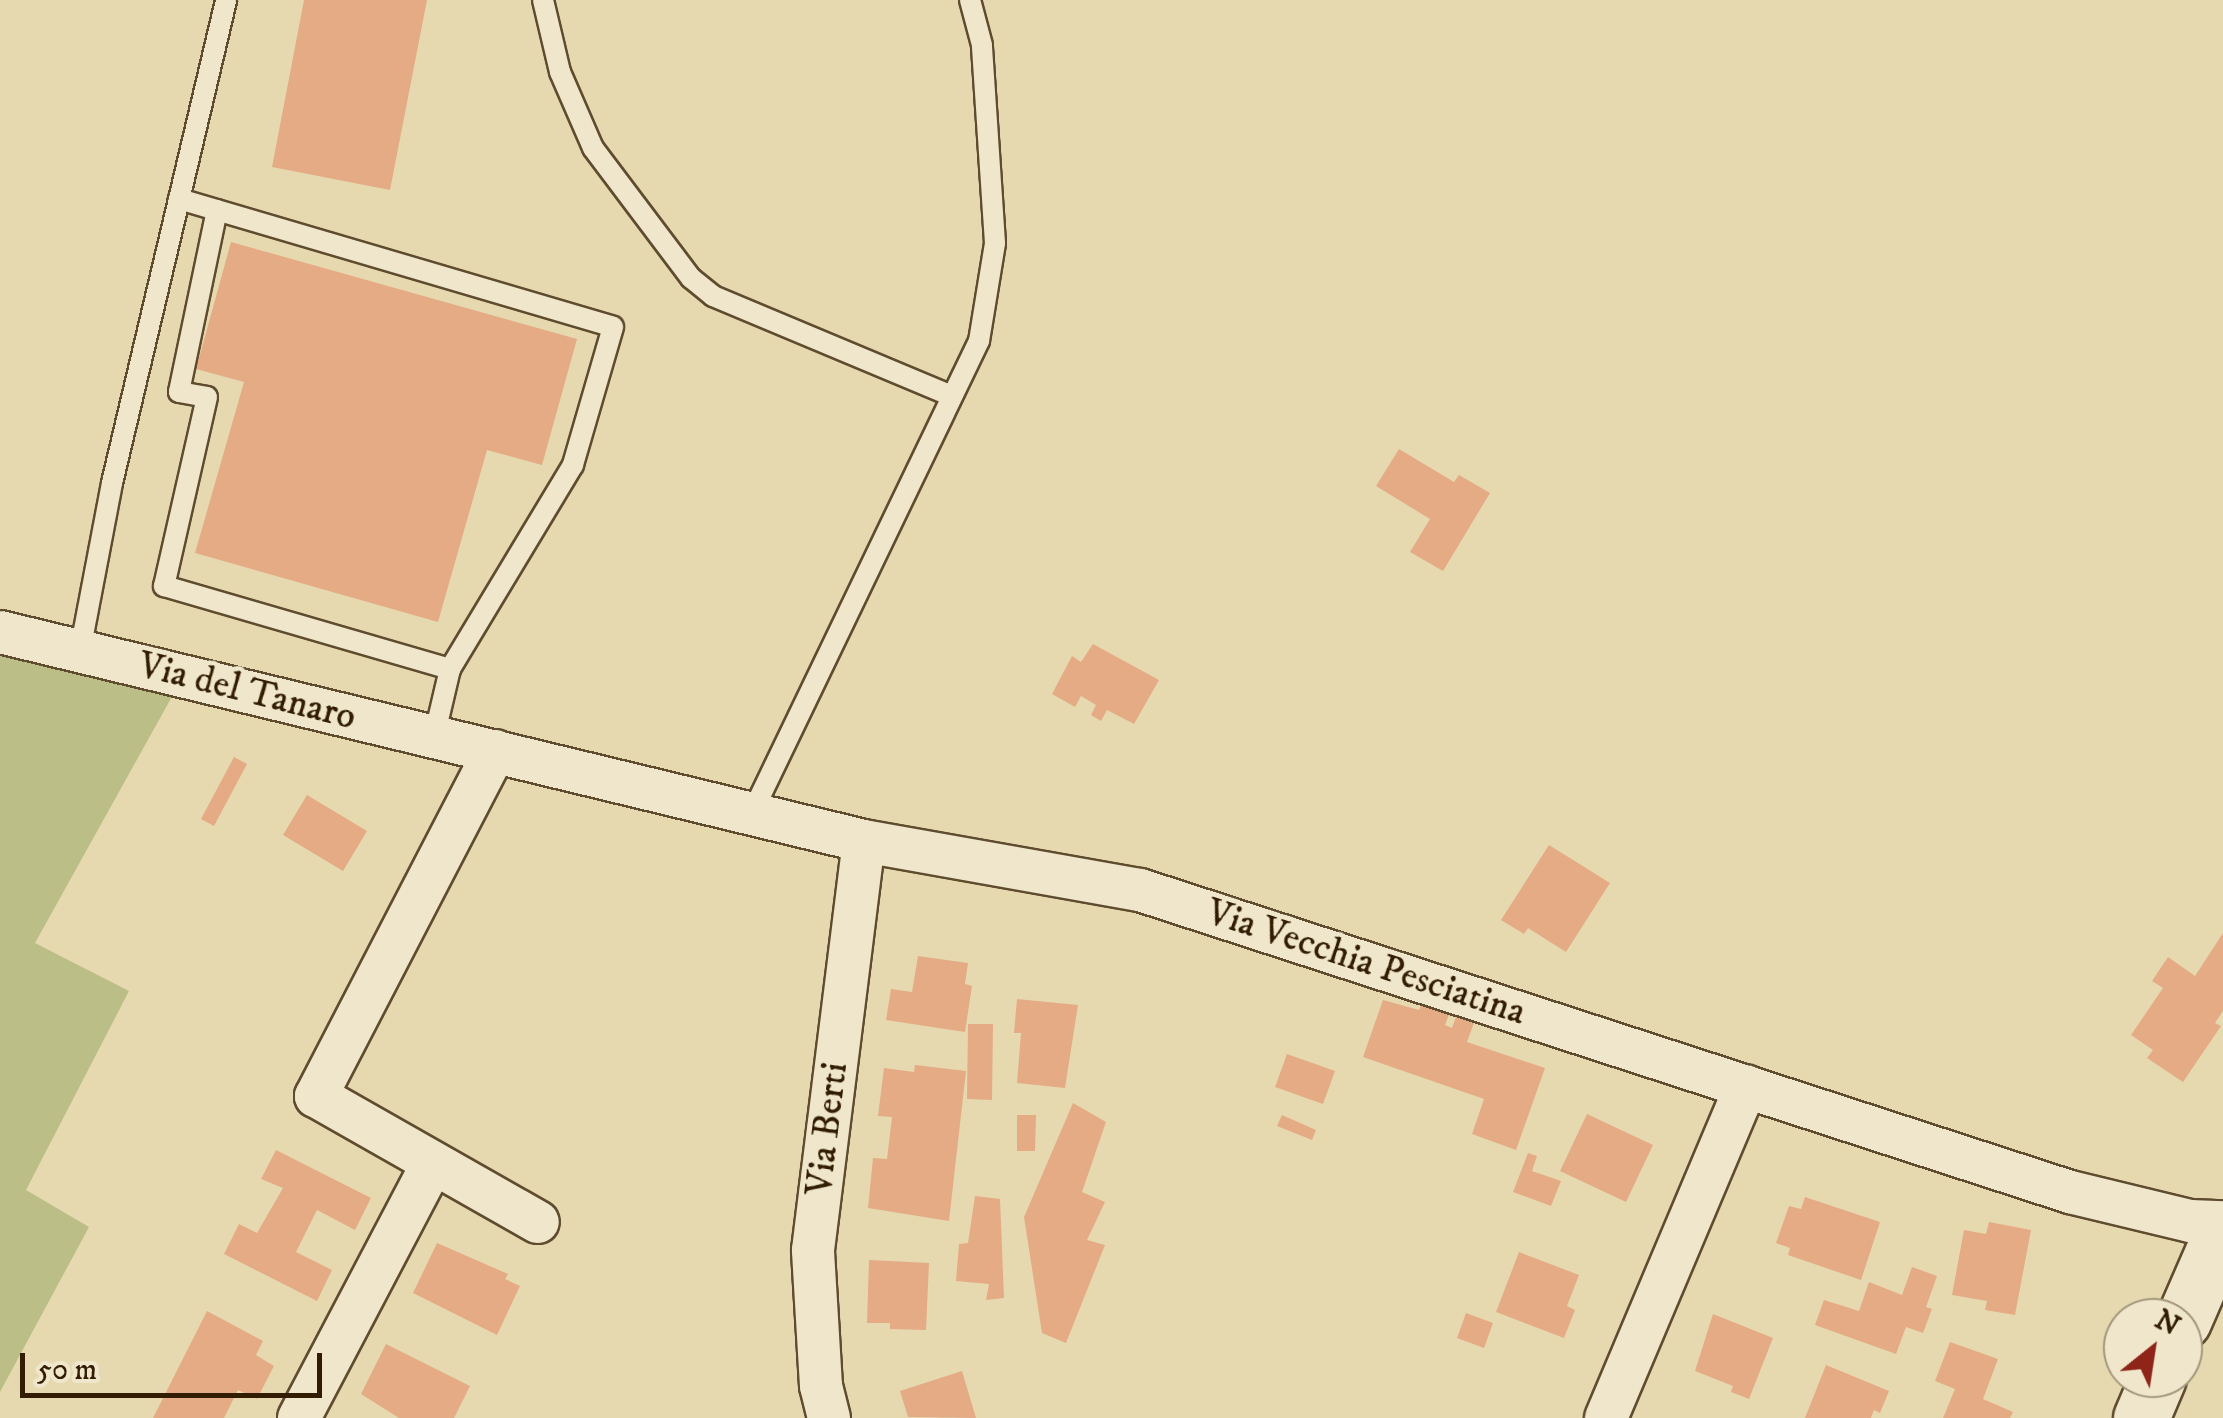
<!DOCTYPE html>
<style>
body{margin:0}
#map{position:relative;width:2223px;height:1418px;overflow:hidden;background:#e6d9b0;font-family:"IM FELL DW Pica",serif}
div>[style]{position:absolute}
.green>*{inset:0;background:#bbbe87}
.building>*{inset:0;background:#e4ab85}
.roads{filter:drop-shadow(2px 0 #5f4c2e) drop-shadow(-2px 0 #5f4c2e) drop-shadow(0 2px #5f4c2e) drop-shadow(0 -2px #5f4c2e)}
.lane>*{height:20px;margin:-10px;padding:0 10px;transform-origin:10px;border-radius:10px;background:#efe6cc}
.street>*{height:42px;margin:-21px;padding:0 21px;transform-origin:21px;border-radius:21px;background:#efe6cc}
.secondary>*{height:55px;margin:-27.5px;padding:0 27.5px;transform-origin:27.5px;border-radius:27.5px;background:#efe6cc}
span{translate:-50% -50%;white-space:nowrap;text-align:center;line-height:1.15;-webkit-text-stroke:9px #efe6cc;paint-order:stroke}
.street-label{font-size:38px;color:#321d02}
.north{position:absolute;left:2103px;top:1298px;width:100px;height:100px;box-sizing:border-box;background:#efe6cc;border:2px solid #a3967b;border-radius:50%;rotate:30deg;font-size:28px;font-weight:700;line-height:40px;text-align:center;color:#321d02}
.north::after{content:'';display:block;margin:auto;width:35px;height:45px;background:#8f2418;clip-path:polygon(50% 0,100% 100%,50% 72%,0 100%)}
.scale{position:absolute;left:20px;top:1353px;width:302px;height:45px;box-sizing:border-box;border:5px solid #321d02;border-top:0;padding-left:12px;font-size:30px;line-height:35px;white-space:nowrap;color:#321d02;-webkit-text-stroke:8px #efe6cc;paint-order:stroke}
</style>
<div id="map">
<div class="green">
<i style="clip-path:polygon(0 647px,174px 693px,35px 943px,129px 991px,26px 1190px,89px 1227px,0 1392px)"></i>
</div>
<div class="building">
<i style="clip-path:polygon(304px 0,427px 0,390px 190px,272px 167px)"></i>
<i style="clip-path:polygon(231px 242px,577px 339px,542px 465px,487px 450px,438px 622px,195px 553px,244px 382px,196px 369px)"></i>
<i style="clip-path:polygon(1399px 449px,1454px 482px,1459px 475px,1490px 493px,1443px 571px,1410px 552px,1430px 519px,1376px 486px)"></i>
<i style="clip-path:polygon(1093px 644px,1159px 680px,1134px 724px,1107px 710px,1101px 721px,1091px 715px,1096px 705px,1081px 696px,1075px 707px,1052px 694px,1072px 656px,1081px 662px)"></i>
<i style="clip-path:polygon(234px 757px,247px 764px,214px 826px,201px 819px)"></i>
<i style="clip-path:polygon(307px 795px,367px 831px,343px 871px,283px 835px)"></i>
<i style="clip-path:polygon(1549px 845px,1610px 883px,1566px 952px,1528px 928px,1524px 934px,1501px 920px)"></i>
<i style="clip-path:polygon(2223px 933px,2223px 1011px,2215px 1023px,2221px 1026px,2183px 1082px,2147px 1058px,2153px 1050px,2131px 1035px,2163px 988px,2152px 981px,2168px 957px,2195px 976px)"></i>
<i style="clip-path:polygon(918px 956px,968px 963px,965px 984px,972px 986px,965px 1032px,886px 1020px,891px 989px,912px 992px)"></i>
<i style="clip-path:polygon(1017px 999px,1078px 1005px,1065px 1088px,1017px 1083px,1021px 1033px,1014px 1033px)"></i>
<i style="clip-path:polygon(1383px 1000px,1419px 1010px,1422px 1003px,1450px 1012px,1445px 1025px,1452px 1028px,1457px 1014px,1475px 1020px,1467px 1042px,1545px 1068px,1516px 1150px,1472px 1134px,1484px 1099px,1363px 1057px)"></i>
<i style="clip-path:polygon(968px 1024px,993px 1024px,992px 1100px,967px 1099px)"></i>
<i style="clip-path:polygon(1287px 1054px,1335px 1071px,1323px 1104px,1275px 1087px)"></i>
<i style="clip-path:polygon(915px 1065px,966px 1071px,949px 1221px,868px 1208px,873px 1158px,887px 1159px,892px 1117px,878px 1116px,884px 1068px,914px 1072px)"></i>
<i style="clip-path:polygon(1073px 1103px,1106px 1122px,1082px 1192px,1105px 1202px,1087px 1240px,1105px 1245px,1066px 1343px,1042px 1333px,1024px 1217px)"></i>
<i style="clip-path:polygon(1587px 1114px,1653px 1145px,1626px 1202px,1560px 1171px)"></i>
<i style="clip-path:polygon(1017px 1115px,1036px 1115px,1035px 1151px,1017px 1151px)"></i>
<i style="clip-path:polygon(1282px 1115px,1316px 1130px,1312px 1140px,1277px 1126px)"></i>
<i style="clip-path:polygon(276px 1150px,371px 1198px,355px 1230px,317px 1210px,296px 1252px,332px 1270px,317px 1301px,224px 1254px,239px 1224px,257px 1233px,283px 1188px,261px 1179px)"></i>
<i style="clip-path:polygon(1528px 1153px,1537px 1156px,1532px 1171px,1561px 1181px,1551px 1206px,1513px 1192px)"></i>
<i style="clip-path:polygon(975px 1196px,1000px 1199px,1004px 1298px,986px 1300px,989px 1284px,956px 1281px,959px 1244px,968px 1243px)"></i>
<i style="clip-path:polygon(1805px 1197px,1880px 1222px,1861px 1280px,1788px 1255px,1790px 1248px,1776px 1243px,1789px 1206px,1801px 1209px)"></i>
<i style="clip-path:polygon(1989px 1222px,2031px 1230px,2015px 1315px,1985px 1310px,1987px 1301px,1952px 1295px,1964px 1230px,1986px 1234px)"></i>
<i style="clip-path:polygon(437px 1243px,508px 1274px,505px 1279px,520px 1286px,497px 1335px,413px 1293px)"></i>
<i style="clip-path:polygon(1519px 1252px,1579px 1275px,1567px 1306px,1575px 1310px,1564px 1338px,1496px 1312px)"></i>
<i style="clip-path:polygon(869px 1260px,929px 1263px,926px 1330px,890px 1329px,890px 1323px,867px 1323px)"></i>
<i style="clip-path:polygon(1912px 1267px,1937px 1276px,1926px 1307px,1932px 1309px,1923px 1333px,1906px 1327px,1896px 1354px,1815px 1325px,1824px 1300px,1859px 1311px,1869px 1282px,1902px 1295px)"></i>
<i style="clip-path:polygon(207px 1311px,263px 1341px,256px 1355px,274px 1366px,257px 1399px,238px 1390px,224px 1418px,153px 1418px)"></i>
<i style="clip-path:polygon(1466px 1313px,1493px 1323px,1484px 1348px,1457px 1338px)"></i>
<i style="clip-path:polygon(1713px 1314px,1773px 1338px,1749px 1399px,1731px 1392px,1733px 1386px,1695px 1371px)"></i>
<i style="clip-path:polygon(1950px 1342px,1998px 1359px,1983px 1399px,2013px 1412px,2010px 1418px,1943px 1418px,1955px 1389px,1935px 1381px)"></i>
<i style="clip-path:polygon(386px 1344px,470px 1386px,454px 1418px,399px 1418px,361px 1394px)"></i>
<i style="clip-path:polygon(1826px 1365px,1889px 1391px,1880px 1413px,1874px 1410px,1871px 1418px,1805px 1418px)"></i>
<i style="clip-path:polygon(962px 1371px,976px 1418px,908px 1417px,900px 1391px)"></i>
</div>
<div class="roads">
<div class="lane">
<i style="left:543px;top:0;width:74px;rotate:76.7deg"></i>
<i style="left:560px;top:72px;width:83px;rotate:66.5deg"></i>
<i style="left:593px;top:148px;width:163px;rotate:53deg"></i>
<i style="left:691px;top:278px;width:28px;rotate:39deg"></i>
<i style="left:713px;top:296px;width:259px;rotate:22.7deg"></i>
<i style="left:179px;top:199px;width:452px;rotate:16.4deg"></i>
<i style="left:613px;top:327px;width:144px;rotate:106.2deg"></i>
<i style="left:573px;top:465px;width:238px;rotate:121.1deg"></i>
<i style="left:450px;top:669px;width:70px;rotate:103.2deg"></i>
<i style="left:217px;top:210px;width:186px;rotate:101.8deg"></i>
<i style="left:179px;top:392px;width:28px;rotate:10deg"></i>
<i style="left:207px;top:397px;width:194px;rotate:102.8deg"></i>
<i style="left:164px;top:586px;width:298px;rotate:16.2deg"></i>
<i style="left:80px;top:651px;width:171px;rotate:-79.2deg"></i>
<i style="left:112px;top:483px;width:496px;rotate:-76.7deg"></i>
<i style="left:752px;top:813px;width:524px;rotate:-64.32deg"></i>
<i style="left:979px;top:341px;width:99px;rotate:-80.7deg"></i>
<i style="left:995px;top:243px;width:198px;rotate:-93.8deg"></i>
<i style="left:982px;top:45px;width:47px;rotate:-104.9deg"></i>
</div>
<div class="street">
<i style="left:0;top:632px;width:889px;rotate:13.6deg"></i>
<i style="left:864px;top:841px;width:280px;rotate:10.1deg"></i>
<i style="left:1140px;top:890px;width:978px;rotate:17.99deg"></i>
<i style="left:2070px;top:1192px;width:123px;rotate:13.6deg"></i>
<i style="left:2190px;top:1221px;width:33px;rotate:2deg"></i>
<i style="left:495px;top:751px;width:389px;rotate:117.4deg"></i>
<i style="left:316px;top:1096px;width:255px;rotate:29.6deg"></i>
<i style="left:299px;top:1418px;width:288px;rotate:-62.3deg"></i>
<i style="left:829px;top:1418px;width:33px;rotate:-104deg"></i>
<i style="left:821px;top:1386px;width:136px;rotate:-93.4deg"></i>
<i style="left:813px;top:1250px;width:412px;rotate:-82.9deg"></i>
<i style="left:1606px;top:1418px;width:360px;rotate:-67.1deg"></i>
</div>
<div class="secondary">
<i style="left:2183px;top:1321px;width:100px;rotate:-66.5deg"></i>
<i style="left:2141px;top:1418px;width:43px;rotate:-67deg"></i>
</div>
</div>
<div class="street-label">
<span style="left:247px;top:692px;rotate:14deg">Via del Tanaro</span>
<span style="left:1366px;top:963px;rotate:18deg">Via Vecchia Pesciatina</span>
<span style="left:828px;top:1129px;rotate:-83deg">Via Berti</span>
</div>
<div class="north">N</div>
<div class="scale">50 m</div>
</div>
